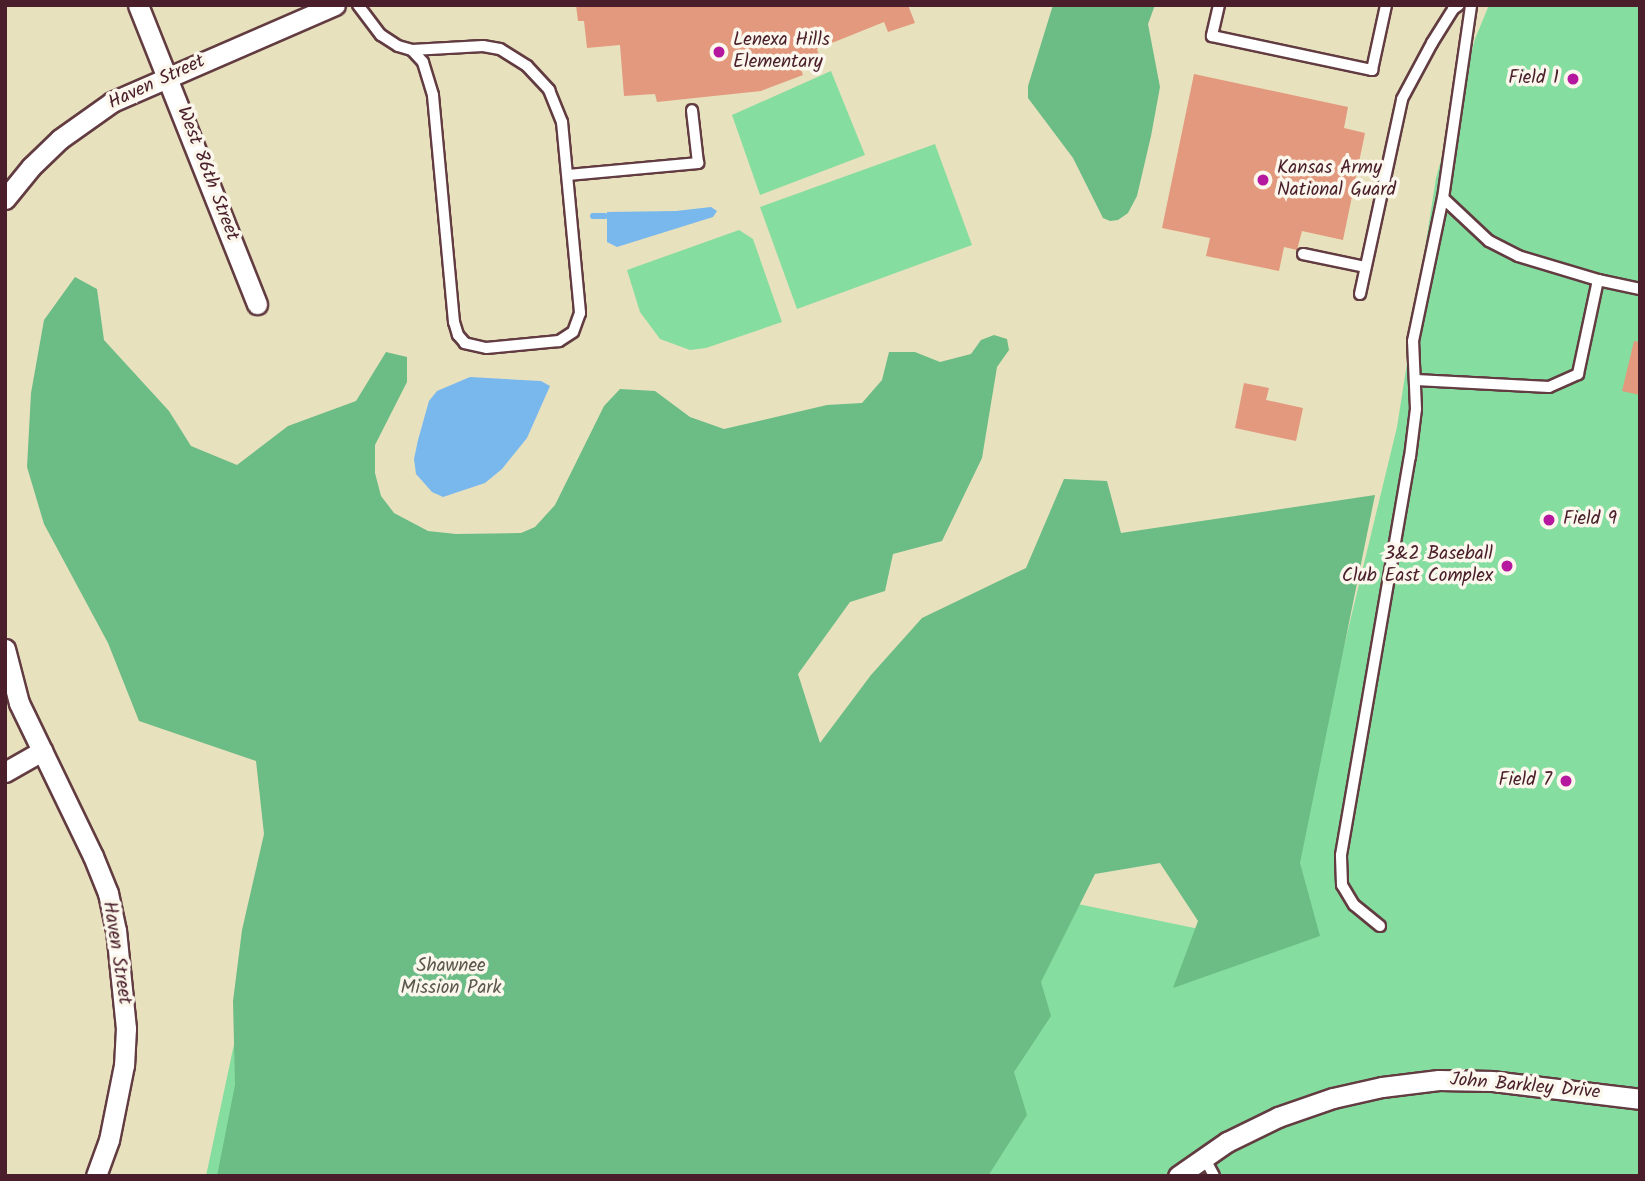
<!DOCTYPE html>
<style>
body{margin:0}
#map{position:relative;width:1645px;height:1181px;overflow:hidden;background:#e8e1be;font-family:Kalam,sans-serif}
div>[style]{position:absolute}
.green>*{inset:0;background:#86dda0}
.forest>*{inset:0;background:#6cbc86}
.water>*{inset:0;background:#79b8ed}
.stream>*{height:6px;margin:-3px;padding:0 3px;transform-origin:3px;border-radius:3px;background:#79b8ed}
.building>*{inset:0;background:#e3997d}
.roads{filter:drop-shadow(2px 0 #623c41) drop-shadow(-2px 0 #623c41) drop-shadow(0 2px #623c41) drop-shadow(0 -2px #623c41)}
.service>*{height:10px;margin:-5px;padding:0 5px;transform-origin:5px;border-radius:5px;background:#fff}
.minor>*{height:19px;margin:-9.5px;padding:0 9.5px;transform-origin:9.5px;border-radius:9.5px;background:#fff}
.dots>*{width:19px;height:19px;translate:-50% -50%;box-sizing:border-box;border:4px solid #fbf7ec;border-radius:50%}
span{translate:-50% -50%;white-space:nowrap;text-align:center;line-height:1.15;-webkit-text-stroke:7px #fbf7ec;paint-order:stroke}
.poi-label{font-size:19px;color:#4a1f2b}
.left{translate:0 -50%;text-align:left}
.right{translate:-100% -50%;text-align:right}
.street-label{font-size:19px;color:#4a1f2b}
.park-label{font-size:19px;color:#5c584e}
.frame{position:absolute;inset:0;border:7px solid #4a1f2b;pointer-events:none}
</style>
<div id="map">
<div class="green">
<i style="clip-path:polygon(1489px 5px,1640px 5px,1640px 1176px,206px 1176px,298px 743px,1272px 944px,1397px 427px,1436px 178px,1475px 39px)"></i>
<i style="clip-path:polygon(831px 71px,865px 155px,760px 195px,732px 115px)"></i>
<i style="clip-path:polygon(935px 144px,972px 245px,797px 309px,760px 207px)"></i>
<i style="clip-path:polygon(739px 230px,753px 239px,782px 322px,706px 348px,690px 350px,660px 339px,640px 312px,627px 270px)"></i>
</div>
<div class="forest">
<i style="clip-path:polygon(1053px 5px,1155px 5px,1148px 24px,1160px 87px,1151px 136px,1137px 196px,1128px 213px,1118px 220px,1110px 221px,1103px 218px,1073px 158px,1028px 98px,1028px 86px)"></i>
<i style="clip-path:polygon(75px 277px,97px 289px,104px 340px,169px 411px,191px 446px,237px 465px,288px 426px,356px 401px,386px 352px,407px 357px,407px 382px,375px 445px,375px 473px,381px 496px,394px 513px,428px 531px,456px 534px,521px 533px,535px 527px,555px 505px,604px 406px,620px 389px,655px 391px,690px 417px,724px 429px,827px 405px,862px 403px,882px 380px,889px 352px,915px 352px,940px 362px,971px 354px,981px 340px,994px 335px,1007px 339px,1009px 350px,997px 367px,982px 458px,942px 541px,893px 554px,885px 591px,850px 602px,798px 674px,820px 743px,871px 675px,922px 618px,1026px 568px,1064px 479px,1107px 481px,1121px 533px,1375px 495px,1300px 863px,1320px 936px,1173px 988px,1198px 921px,1160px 863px,1095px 874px,1041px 982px,1051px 1016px,1014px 1072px,1027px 1115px,988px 1176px,217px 1176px,235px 1085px,233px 1001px,242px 930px,264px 834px,256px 761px,139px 721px,108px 643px,44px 524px,27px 467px,31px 393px,44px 320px)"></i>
</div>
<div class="water">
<i style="clip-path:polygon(711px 207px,717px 211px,713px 217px,617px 247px,607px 242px,607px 212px,676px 211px)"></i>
<i style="clip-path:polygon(470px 377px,541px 381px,550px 386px,527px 438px,502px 469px,485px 483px,443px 497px,432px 492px,416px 474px,414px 459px,418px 440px,429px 401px,437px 391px)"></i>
</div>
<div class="stream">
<i style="left:593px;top:216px;width:12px"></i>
</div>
<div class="building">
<i style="clip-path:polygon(576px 5px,908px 5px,915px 23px,888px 32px,884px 22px,817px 49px,819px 56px,799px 64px,803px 75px,761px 91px,657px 102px,655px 94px,624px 96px,620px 45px,587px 48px,584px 21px,578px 21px)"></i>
<i style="clip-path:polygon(1194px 74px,1348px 107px,1344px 128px,1365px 133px,1343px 240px,1302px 231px,1297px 250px,1284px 247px,1279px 271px,1206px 256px,1210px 238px,1162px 228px)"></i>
<i style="clip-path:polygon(1634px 341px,1640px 342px,1640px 395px,1622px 391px)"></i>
<i style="clip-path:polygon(1244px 383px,1269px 388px,1266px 400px,1303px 408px,1296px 441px,1235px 428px)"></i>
</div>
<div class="roads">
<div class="service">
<i style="left:358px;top:5px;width:38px;rotate:53deg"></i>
<i style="left:381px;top:35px;width:20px;rotate:33deg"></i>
<i style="left:398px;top:46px;width:15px;rotate:16deg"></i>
<i style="left:412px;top:50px;width:71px;rotate:-3.2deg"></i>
<i style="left:483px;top:46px;width:17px;rotate:10deg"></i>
<i style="left:500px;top:49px;width:32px;rotate:32deg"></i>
<i style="left:527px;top:66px;width:33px;rotate:47deg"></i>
<i style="left:549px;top:90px;width:35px;rotate:68deg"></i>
<i style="left:562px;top:122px;width:192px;rotate:84.6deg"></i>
<i style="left:580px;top:313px;width:20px;rotate:110deg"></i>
<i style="left:573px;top:332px;width:17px;rotate:147deg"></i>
<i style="left:559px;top:341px;width:73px;rotate:174.5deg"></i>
<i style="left:486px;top:348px;width:22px;rotate:-167deg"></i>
<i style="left:465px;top:343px;width:11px;rotate:-131deg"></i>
<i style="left:458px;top:335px;width:14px;rotate:-107deg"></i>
<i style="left:454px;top:322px;width:228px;rotate:-95.3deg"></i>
<i style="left:433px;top:95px;width:34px;rotate:-107deg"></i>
<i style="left:423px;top:62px;width:16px;rotate:-133deg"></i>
<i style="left:1219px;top:5px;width:32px;rotate:103deg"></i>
<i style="left:1212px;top:36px;width:164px;rotate:12deg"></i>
<i style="left:1372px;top:70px;width:66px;rotate:-77.8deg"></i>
<i style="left:568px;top:175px;width:131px;rotate:-5.3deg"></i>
<i style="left:698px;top:163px;width:53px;rotate:-96.5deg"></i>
<i style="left:1443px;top:198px;width:63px;rotate:43.1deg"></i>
<i style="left:1489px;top:241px;width:33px;rotate:27deg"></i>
<i style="left:1518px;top:256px;width:84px;rotate:16.7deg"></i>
<i style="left:1598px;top:280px;width:43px;rotate:12.1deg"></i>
<i style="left:1303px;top:254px;width:63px;rotate:11.8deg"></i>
<i style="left:1360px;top:294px;width:199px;rotate:-77.8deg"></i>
<i style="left:1402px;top:99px;width:64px;rotate:-61.8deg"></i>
<i style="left:1432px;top:43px;width:40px;rotate:-58deg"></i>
<i style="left:1453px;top:9px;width:7px;rotate:-34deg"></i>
<i style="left:1416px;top:380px;width:133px;rotate:3deg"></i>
<i style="left:1549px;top:387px;width:32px;rotate:-24deg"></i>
<i style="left:1578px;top:374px;width:96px;rotate:-78deg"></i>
<i style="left:1380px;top:926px;width:33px;rotate:-141deg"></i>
<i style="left:1354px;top:905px;width:23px;rotate:-121deg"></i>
<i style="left:1342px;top:885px;width:30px;rotate:-92deg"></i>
<i style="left:1341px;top:855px;width:404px;rotate:-80.2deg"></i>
<i style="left:1410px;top:457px;width:48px;rotate:-82.9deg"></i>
<i style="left:1416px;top:409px;width:68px;rotate:-92.5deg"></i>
<i style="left:1413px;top:341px;width:146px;rotate:-78.2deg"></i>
<i style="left:1443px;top:198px;width:195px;rotate:-81.7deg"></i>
<i style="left:1204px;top:1157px;width:21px;rotate:62deg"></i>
</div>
<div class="minor">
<i style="left:138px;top:5px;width:322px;rotate:68.3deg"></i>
<i style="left:5px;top:199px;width:41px;rotate:-50.9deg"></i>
<i style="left:31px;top:167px;width:40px;rotate:-44deg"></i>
<i style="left:60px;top:139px;width:64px;rotate:-35.4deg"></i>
<i style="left:112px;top:102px;width:243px;rotate:-23.5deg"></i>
<i style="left:5px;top:649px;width:56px;rotate:75.5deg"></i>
<i style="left:19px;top:703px;width:170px;rotate:64.2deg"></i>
<i style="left:93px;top:856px;width:40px;rotate:68deg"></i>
<i style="left:108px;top:893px;width:38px;rotate:78deg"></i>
<i style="left:116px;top:930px;width:99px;rotate:84.2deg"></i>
<i style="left:126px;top:1028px;width:37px;rotate:93deg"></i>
<i style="left:124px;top:1065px;width:76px;rotate:101.3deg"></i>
<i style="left:109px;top:1140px;width:38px;rotate:110deg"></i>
<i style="left:5px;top:772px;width:43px;rotate:-29.6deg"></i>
<i style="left:1178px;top:1176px;width:60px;rotate:-34.8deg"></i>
<i style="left:1227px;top:1142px;width:57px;rotate:-26.1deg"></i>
<i style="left:1278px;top:1117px;width:58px;rotate:-19.1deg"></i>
<i style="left:1333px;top:1098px;width:50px;rotate:-12.7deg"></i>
<i style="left:1382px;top:1087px;width:57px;rotate:-7deg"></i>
<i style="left:1439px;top:1080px;width:53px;rotate:1.1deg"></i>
<i style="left:1492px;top:1081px;width:149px;rotate:6.9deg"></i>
</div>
</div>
<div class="dots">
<i style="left:719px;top:52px;background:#b5179e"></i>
<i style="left:1573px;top:79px;background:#b5179e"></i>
<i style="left:1263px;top:180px;background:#b5179e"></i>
<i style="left:1549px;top:520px;background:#b5179e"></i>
<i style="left:1507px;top:566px;background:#b5179e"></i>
<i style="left:1566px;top:781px;background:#b5179e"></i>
</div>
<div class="poi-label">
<span class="left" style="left:733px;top:52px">Lenexa Hills<br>Elementary</span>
<span class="right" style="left:1559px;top:79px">Field 1</span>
<span class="left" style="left:1277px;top:180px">Kansas Army<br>National Guard</span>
<span class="left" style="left:1563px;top:520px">Field 9</span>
<span class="right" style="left:1493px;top:566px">3&amp;2 Baseball<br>Club East Complex</span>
<span class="right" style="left:1552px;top:781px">Field 7</span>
</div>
<div class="street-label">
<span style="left:157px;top:83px;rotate:-25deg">Haven Street</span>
<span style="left:207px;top:174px;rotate:69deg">West 86th Street</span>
<span style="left:116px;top:953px;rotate:81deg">Haven Street</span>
<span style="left:1525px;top:1087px;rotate:5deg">John Barkley Drive</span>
</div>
<div class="park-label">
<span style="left:451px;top:978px">Shawnee<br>Mission Park</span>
</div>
<div class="frame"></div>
</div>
